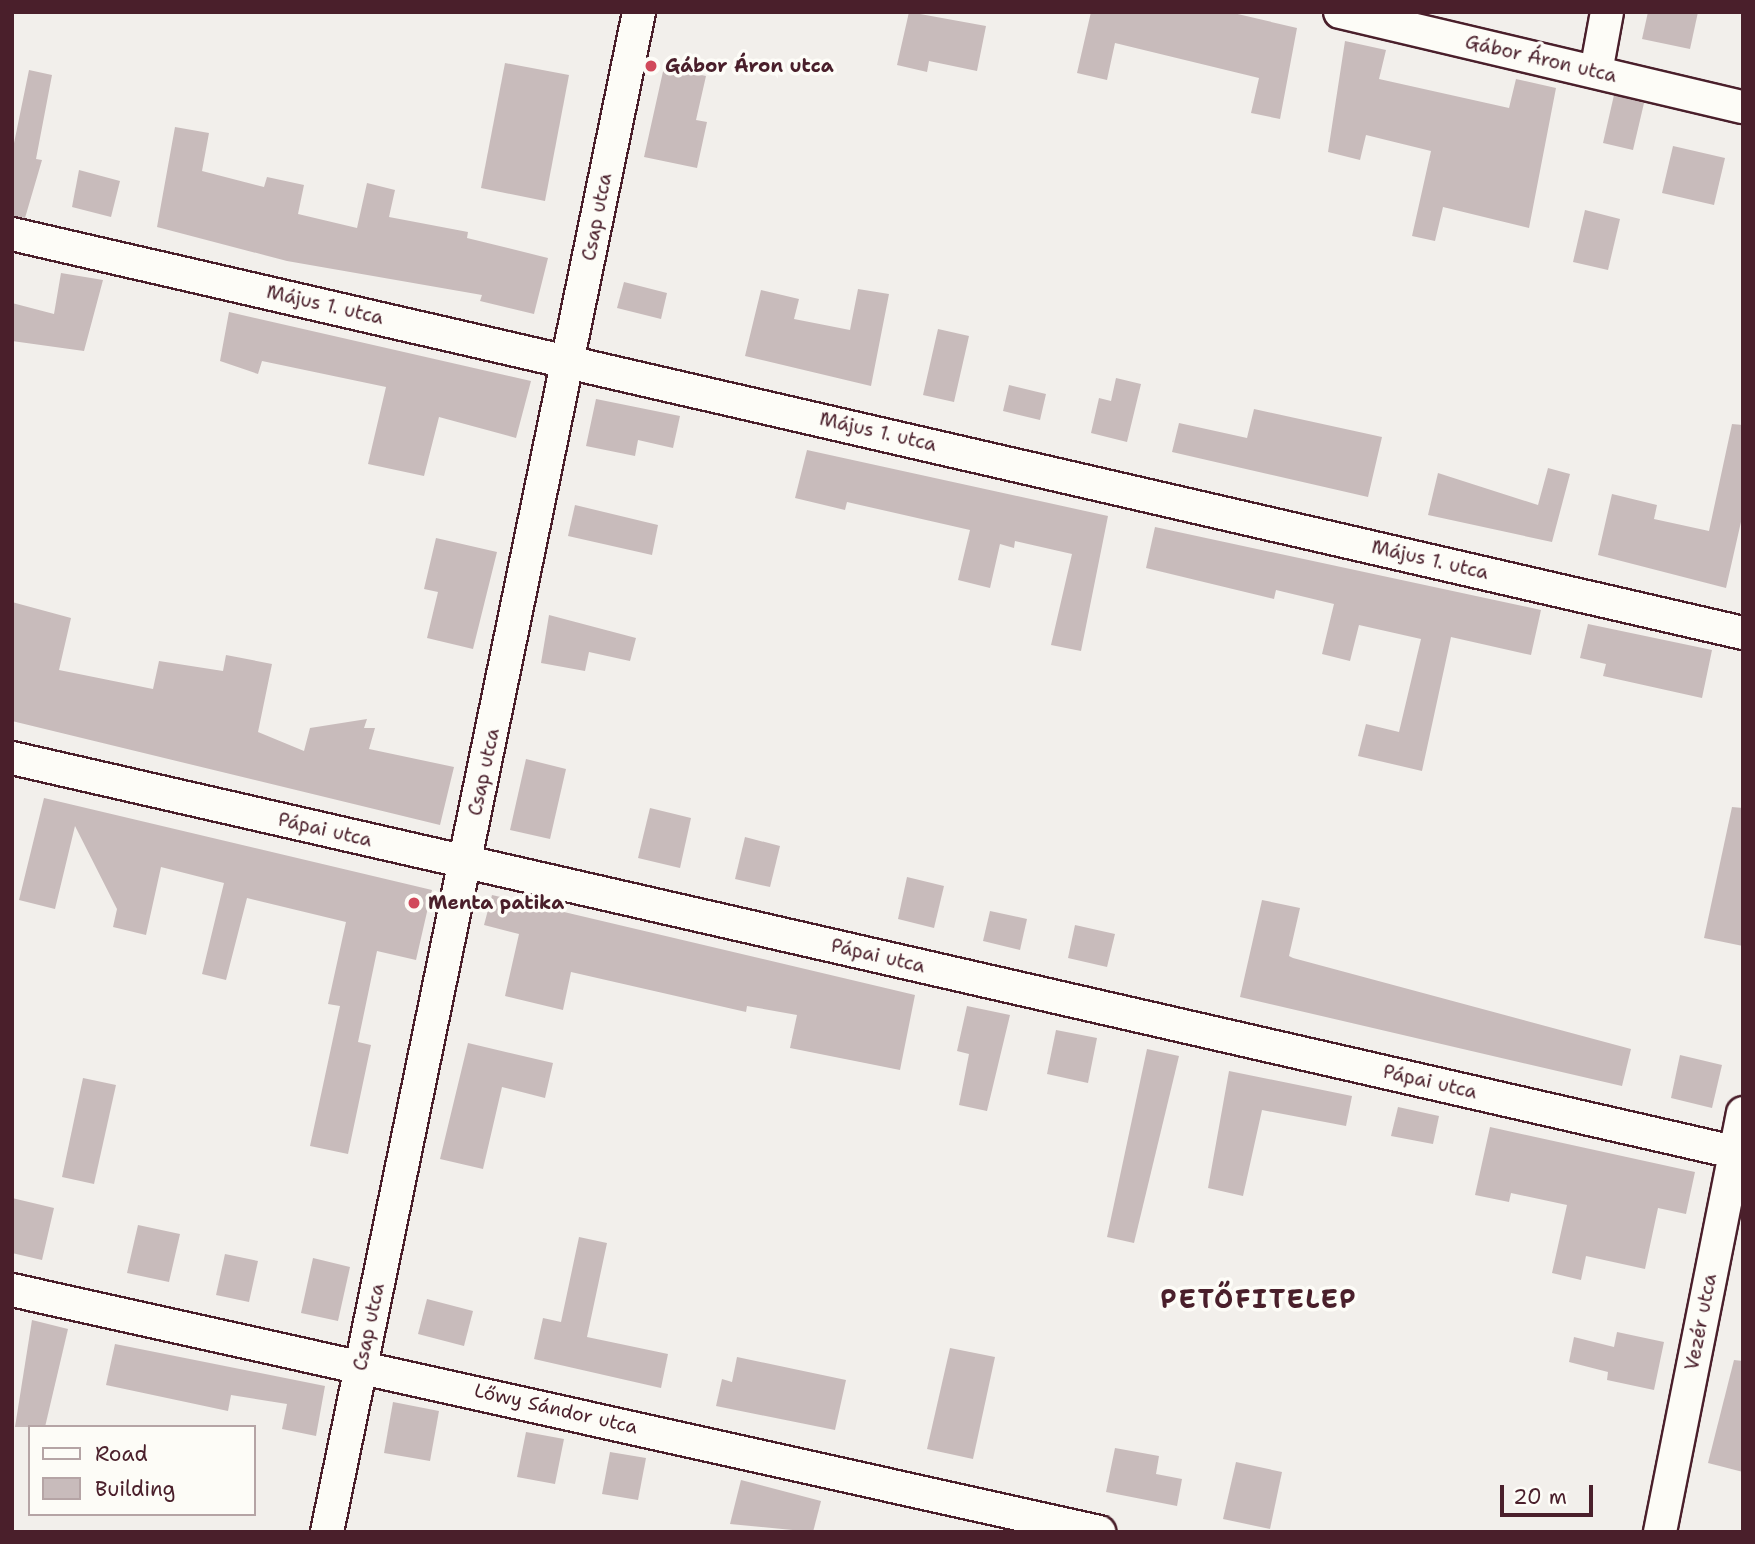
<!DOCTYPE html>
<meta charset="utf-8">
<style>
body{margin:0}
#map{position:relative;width:1755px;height:1544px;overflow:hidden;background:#f2efeb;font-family:"Shantell Sans",sans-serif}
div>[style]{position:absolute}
.building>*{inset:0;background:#c8bbbb}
.roads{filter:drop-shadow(2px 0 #4a1f2b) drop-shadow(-2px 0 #4a1f2b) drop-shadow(0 2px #4a1f2b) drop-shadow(0 -2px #4a1f2b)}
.minor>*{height:32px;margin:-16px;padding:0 16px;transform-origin:16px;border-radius:16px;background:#fdfcf7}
.dots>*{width:19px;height:19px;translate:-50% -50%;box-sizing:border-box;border:4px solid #fdfcf7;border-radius:50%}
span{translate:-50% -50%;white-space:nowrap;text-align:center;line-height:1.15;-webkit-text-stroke:7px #fdfcf7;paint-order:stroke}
.street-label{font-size:19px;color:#4a1f2b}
.poi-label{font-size:19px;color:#4a1f2b;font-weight:700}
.left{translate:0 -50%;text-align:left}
.district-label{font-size:26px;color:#4a1f2b;font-weight:700;letter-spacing:2px}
.frame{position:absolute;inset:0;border:14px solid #4a1f2b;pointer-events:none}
.legend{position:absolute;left:28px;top:1425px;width:228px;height:91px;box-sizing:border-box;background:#fdfcf7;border:2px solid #b5a4a5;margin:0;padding:9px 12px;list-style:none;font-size:21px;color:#4a1f2b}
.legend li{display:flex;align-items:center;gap:14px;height:35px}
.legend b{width:35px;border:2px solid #b5a4a5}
.scale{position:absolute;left:1500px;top:1485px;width:93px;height:32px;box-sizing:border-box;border:4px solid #4a1f2b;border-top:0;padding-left:9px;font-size:21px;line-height:24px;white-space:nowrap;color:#4a1f2b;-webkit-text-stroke:5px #fdfcf7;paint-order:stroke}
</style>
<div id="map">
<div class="building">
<i style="clip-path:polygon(909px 12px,986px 26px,977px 71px,929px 61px,927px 72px,897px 65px)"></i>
<i style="clip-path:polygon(1091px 12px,1229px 12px,1297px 28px,1280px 119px,1251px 113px,1259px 78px,1115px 43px,1107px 80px,1077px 73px)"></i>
<i style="clip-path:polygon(1648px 12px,1698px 12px,1690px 49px,1642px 39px)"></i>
<i style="clip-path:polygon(1345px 41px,1386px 50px,1379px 79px,1509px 108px,1516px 79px,1556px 88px,1529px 228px,1443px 207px,1435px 241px,1412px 236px,1431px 151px,1366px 135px,1360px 160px,1328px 152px)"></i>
<i style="clip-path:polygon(505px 63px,569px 75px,545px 201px,481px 188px)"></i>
<i style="clip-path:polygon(664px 67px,706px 76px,696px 120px,707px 122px,697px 168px,644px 157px)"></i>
<i style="clip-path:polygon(29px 70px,52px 75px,36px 159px,42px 160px,25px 218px,12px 216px,12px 153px)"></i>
<i style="clip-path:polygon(1614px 95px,1644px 103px,1633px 150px,1603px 143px)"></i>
<i style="clip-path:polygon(175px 127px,209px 133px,202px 171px,264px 187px,267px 177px,304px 185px,298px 214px,357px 228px,367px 183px,395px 190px,389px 217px,468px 232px,467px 238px,548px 258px,534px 314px,480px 301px,482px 295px,287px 261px,157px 227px)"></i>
<i style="clip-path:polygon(1673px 146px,1725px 158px,1714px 205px,1662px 193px)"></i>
<i style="clip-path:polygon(79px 170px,120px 181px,111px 217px,72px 207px)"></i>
<i style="clip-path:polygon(1585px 210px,1620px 219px,1608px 270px,1573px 262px)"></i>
<i style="clip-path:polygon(61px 273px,103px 280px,84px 351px,12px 341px,12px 303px,54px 314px)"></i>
<i style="clip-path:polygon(624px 282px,667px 293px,661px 319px,617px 308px)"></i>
<i style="clip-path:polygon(858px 289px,889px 294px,871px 386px,745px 356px,761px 290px,799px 299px,794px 319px,850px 330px)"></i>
<i style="clip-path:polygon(229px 312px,531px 381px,516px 438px,439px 417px,424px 476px,368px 464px,386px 387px,262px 361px,258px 374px,220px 361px)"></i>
<i style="clip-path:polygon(938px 329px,969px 336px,954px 402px,923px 395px)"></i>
<i style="clip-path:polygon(1116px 378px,1141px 384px,1127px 442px,1091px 433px,1099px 398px,1111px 401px)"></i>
<i style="clip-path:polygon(1009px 385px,1046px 394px,1040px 420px,1003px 411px)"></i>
<i style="clip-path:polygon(596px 399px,680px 416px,673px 448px,638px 440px,635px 456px,586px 446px)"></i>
<i style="clip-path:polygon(1254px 409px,1382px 437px,1368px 497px,1172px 452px,1179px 423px,1247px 438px)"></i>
<i style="clip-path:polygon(1732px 424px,1743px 425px,1743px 513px,1726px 588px,1598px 555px,1612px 494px,1657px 505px,1654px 519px,1709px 531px)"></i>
<i style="clip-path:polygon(807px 450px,1108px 516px,1081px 651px,1051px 645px,1072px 554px,1015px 541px,1014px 548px,1000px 544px,990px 588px,958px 580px,970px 530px,847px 502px,845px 510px,795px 498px)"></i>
<i style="clip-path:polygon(1548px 468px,1570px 474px,1552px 542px,1428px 515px,1438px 473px,1538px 505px)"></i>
<i style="clip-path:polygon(575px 505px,658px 525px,652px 555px,568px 536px)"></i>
<i style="clip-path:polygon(1155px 527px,1541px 610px,1531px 655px,1451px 637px,1422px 771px,1358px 756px,1366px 724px,1399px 732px,1421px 639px,1359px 625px,1350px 661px,1322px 654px,1334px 604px,1276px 590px,1274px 599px,1146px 568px)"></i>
<i style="clip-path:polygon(436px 538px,497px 552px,473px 649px,427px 638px,438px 592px,424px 589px)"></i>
<i style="clip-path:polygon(12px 602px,71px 618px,59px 670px,153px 689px,159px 661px,223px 671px,226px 655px,272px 664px,258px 732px,304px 751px,310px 728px,367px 719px,364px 728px,375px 728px,369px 749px,454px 767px,440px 825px,12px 721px)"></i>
<i style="clip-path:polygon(549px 615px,636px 638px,630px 661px,589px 652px,585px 671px,541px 663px)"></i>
<i style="clip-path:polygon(1588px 624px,1712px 650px,1702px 698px,1603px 676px,1606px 664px,1580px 658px)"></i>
<i style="clip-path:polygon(526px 759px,566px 769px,550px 839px,510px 830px)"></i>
<i style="clip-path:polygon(44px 798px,432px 890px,416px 960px,377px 951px,358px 1042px,371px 1045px,348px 1154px,310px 1146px,340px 1006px,328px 1004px,346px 922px,247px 898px,226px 980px,202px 974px,224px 883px,161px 867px,146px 935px,113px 927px,117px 909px,75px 826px,55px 909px,19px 900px)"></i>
<i style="clip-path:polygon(1732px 807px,1743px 808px,1743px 946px,1704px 938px)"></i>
<i style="clip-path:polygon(650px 808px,691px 818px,680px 868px,638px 858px)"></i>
<i style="clip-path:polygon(745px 837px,780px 846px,770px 887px,735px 879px)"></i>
<i style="clip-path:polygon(907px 877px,944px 886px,934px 928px,898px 919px)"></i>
<i style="clip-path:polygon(492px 895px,915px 995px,900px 1070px,790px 1048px,797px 1015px,747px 1006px,746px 1012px,571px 972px,563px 1010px,505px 996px,519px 934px,484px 925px)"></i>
<i style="clip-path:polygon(1262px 900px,1300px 908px,1289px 956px,1293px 958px,1631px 1049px,1622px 1086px,1240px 997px)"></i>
<i style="clip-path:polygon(990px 911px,1027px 919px,1020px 950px,983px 941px)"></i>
<i style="clip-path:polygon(1075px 925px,1115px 934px,1107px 967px,1068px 958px)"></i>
<i style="clip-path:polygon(967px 1006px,1010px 1015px,987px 1111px,959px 1105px,969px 1054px,957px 1051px)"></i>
<i style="clip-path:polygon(1056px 1030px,1097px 1038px,1088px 1083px,1047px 1074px)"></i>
<i style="clip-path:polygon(468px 1043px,553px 1063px,545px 1098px,502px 1087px,483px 1169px,440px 1159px)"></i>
<i style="clip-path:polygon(1147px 1049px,1179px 1056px,1134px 1243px,1107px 1237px)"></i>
<i style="clip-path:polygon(1680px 1055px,1722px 1065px,1712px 1108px,1671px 1098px)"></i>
<i style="clip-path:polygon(1229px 1071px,1352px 1096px,1346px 1126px,1262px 1110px,1243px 1196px,1208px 1188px)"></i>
<i style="clip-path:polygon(83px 1078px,116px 1085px,94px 1184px,62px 1177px)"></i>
<i style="clip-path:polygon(1398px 1107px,1439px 1116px,1433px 1144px,1391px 1136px)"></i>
<i style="clip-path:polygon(1490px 1127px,1695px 1172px,1686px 1214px,1658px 1208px,1645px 1269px,1586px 1256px,1581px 1280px,1552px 1273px,1567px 1205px,1511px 1193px,1509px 1202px,1475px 1195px)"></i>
<i style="clip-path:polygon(12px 1198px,54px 1208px,42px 1260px,12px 1253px)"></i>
<i style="clip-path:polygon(138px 1225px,180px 1234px,169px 1282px,127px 1273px)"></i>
<i style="clip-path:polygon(579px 1237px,607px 1243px,587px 1337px,668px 1354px,661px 1388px,534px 1359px,543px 1318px,561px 1322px)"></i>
<i style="clip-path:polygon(225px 1254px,258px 1261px,249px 1302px,216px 1295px)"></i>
<i style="clip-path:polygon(313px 1258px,350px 1267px,338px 1321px,301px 1313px)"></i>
<i style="clip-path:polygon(427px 1299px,473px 1311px,464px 1346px,418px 1334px)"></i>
<i style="clip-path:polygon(32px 1320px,68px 1329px,45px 1427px,15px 1427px)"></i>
<i style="clip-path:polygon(1617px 1332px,1664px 1342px,1654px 1390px,1607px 1380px,1608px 1372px,1569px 1362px,1574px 1337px,1614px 1347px)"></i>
<i style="clip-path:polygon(115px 1344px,325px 1386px,316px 1436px,282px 1429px,287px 1404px,231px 1395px,228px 1411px,106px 1385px)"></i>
<i style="clip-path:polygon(950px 1348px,995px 1357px,973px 1459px,927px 1449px)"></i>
<i style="clip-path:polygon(737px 1357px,846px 1380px,835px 1430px,716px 1406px,722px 1379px,732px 1382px)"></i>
<i style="clip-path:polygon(1734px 1360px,1743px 1361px,1743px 1472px,1708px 1463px)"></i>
<i style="clip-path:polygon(393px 1402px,439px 1411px,430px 1461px,384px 1453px)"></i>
<i style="clip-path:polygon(526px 1432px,564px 1439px,555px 1484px,517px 1477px)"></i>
<i style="clip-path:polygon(1115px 1448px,1159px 1456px,1156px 1474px,1182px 1479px,1177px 1506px,1106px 1492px)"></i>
<i style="clip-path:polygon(610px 1452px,646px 1458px,638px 1500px,602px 1494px)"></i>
<i style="clip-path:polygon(1236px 1462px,1282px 1472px,1270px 1529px,1223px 1519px)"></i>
<i style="clip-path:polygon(741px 1480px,821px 1501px,813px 1532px,730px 1524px)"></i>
</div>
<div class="roads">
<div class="minor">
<i style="left:1340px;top:12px;width:414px;rotate:13.3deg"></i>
<i style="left:1596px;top:72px;width:61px;rotate:-79.6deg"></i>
<i style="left:12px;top:234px;width:1776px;rotate:12.98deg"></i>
<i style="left:12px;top:758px;width:1776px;rotate:12.89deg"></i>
<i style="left:12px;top:1290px;width:1114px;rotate:12.55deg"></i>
<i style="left:327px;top:1532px;width:1552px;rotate:-78.4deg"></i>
<i style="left:1660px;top:1532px;width:427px;rotate:-78.8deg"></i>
</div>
</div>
<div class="dots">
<i style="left:651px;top:66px;background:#d1495b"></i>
<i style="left:414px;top:903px;background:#d1495b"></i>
</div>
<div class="street-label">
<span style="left:1541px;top:59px;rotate:13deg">Gábor Áron utca</span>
<span style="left:597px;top:217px;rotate:-79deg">Csap utca</span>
<span style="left:325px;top:305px;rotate:13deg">Május 1. utca</span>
<span style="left:878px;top:432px;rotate:13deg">Május 1. utca</span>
<span style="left:1430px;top:560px;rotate:13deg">Május 1. utca</span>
<span style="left:484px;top:772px;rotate:-78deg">Csap utca</span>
<span style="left:325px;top:830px;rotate:13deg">Pápai utca</span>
<span style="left:878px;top:956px;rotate:13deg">Pápai utca</span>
<span style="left:1430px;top:1082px;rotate:13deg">Pápai utca</span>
<span style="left:1701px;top:1322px;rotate:-79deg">Vezér utca</span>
<span style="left:369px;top:1327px;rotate:-78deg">Csap utca</span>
<span style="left:556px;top:1409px;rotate:13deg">Lőwy Sándor utca</span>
</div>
<div class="poi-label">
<span class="left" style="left:665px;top:66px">Gábor Áron utca</span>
<span class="left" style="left:428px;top:903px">Menta patika</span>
</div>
<div class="district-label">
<span style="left:1259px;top:1299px">PETŐFITELEP</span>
</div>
<div class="frame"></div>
<ul class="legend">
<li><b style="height:9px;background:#fdfcf7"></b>Road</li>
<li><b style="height:19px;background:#c8bbbb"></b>Building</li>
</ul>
<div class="scale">20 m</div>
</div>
